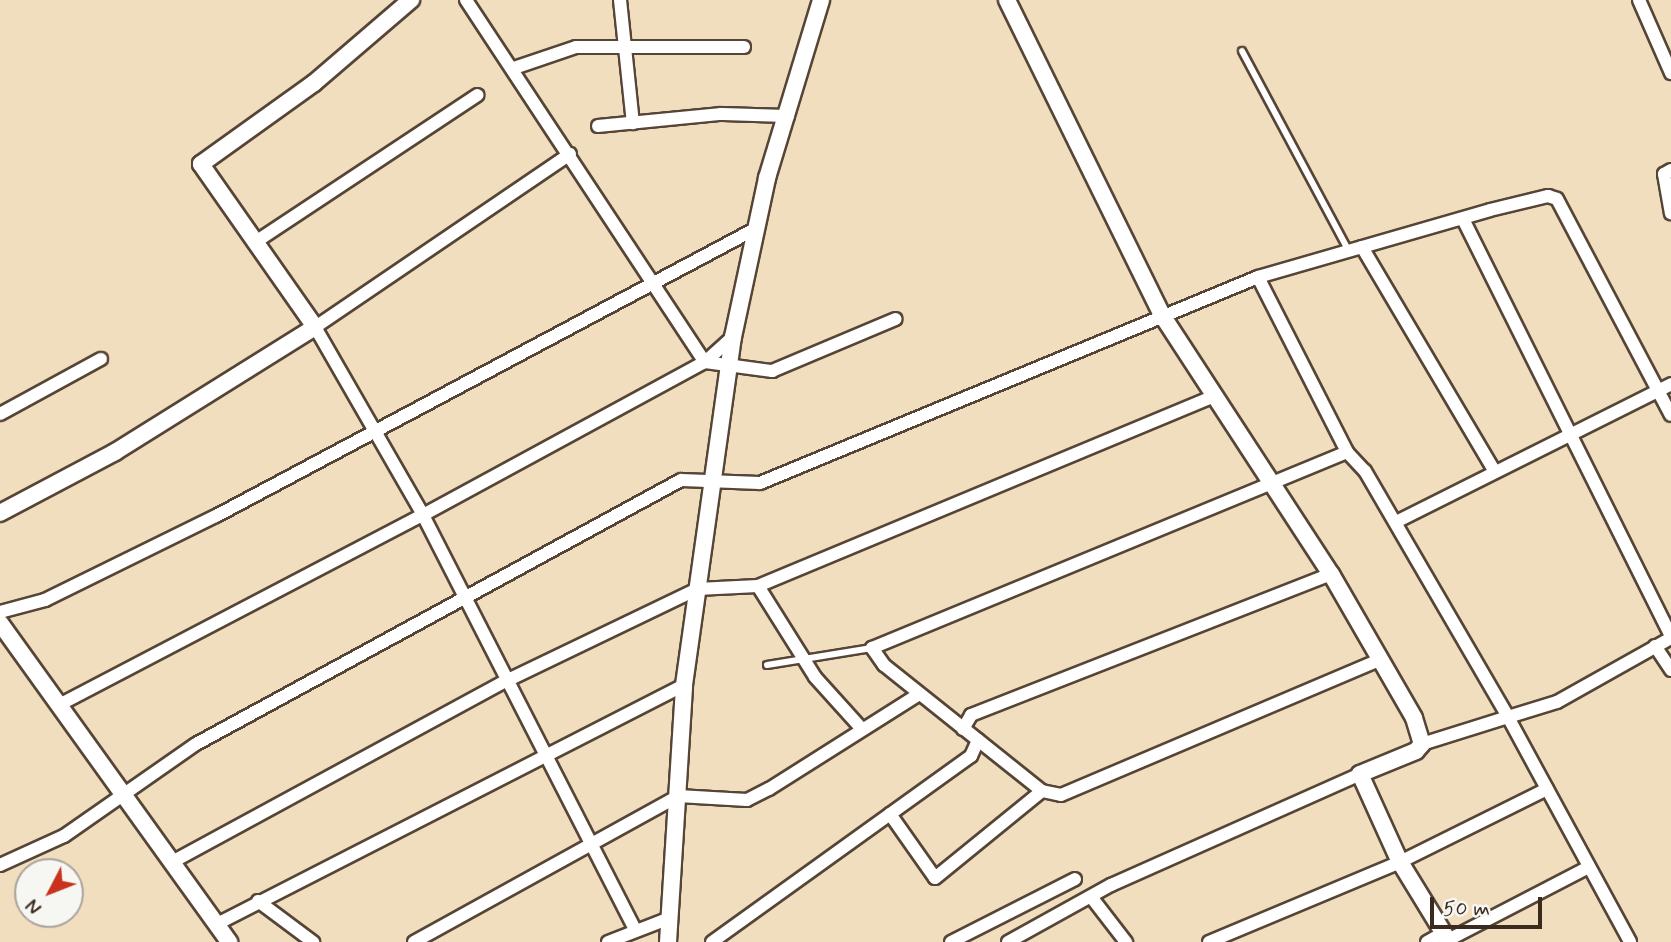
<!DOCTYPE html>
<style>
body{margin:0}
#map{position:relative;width:1671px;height:942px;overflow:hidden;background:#f0debe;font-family:Mynerve,sans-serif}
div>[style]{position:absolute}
.roads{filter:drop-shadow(2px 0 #564536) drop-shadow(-2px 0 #564536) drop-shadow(0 2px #564536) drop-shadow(0 -2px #564536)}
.service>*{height:6px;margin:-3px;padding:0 3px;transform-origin:3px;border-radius:3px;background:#fff}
.minor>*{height:12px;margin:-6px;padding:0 6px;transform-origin:6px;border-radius:6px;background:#fff}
.tertiary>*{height:16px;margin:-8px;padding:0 8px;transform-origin:8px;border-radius:8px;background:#fff}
span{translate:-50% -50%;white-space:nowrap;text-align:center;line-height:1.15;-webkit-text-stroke:6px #f6f6f2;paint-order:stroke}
.north{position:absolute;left:14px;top:858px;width:70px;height:70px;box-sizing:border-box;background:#f6f6f2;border:2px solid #aba49d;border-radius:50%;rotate:228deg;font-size:19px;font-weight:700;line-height:28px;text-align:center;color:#3b2a1e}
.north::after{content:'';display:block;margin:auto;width:24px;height:32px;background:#c8321e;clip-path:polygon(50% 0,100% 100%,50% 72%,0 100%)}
.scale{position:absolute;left:1430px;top:897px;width:112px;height:32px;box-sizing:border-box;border:4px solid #3b2a1e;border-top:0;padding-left:9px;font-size:21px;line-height:24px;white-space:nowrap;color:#3b2a1e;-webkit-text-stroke:5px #f6f6f2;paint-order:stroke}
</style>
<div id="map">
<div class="roads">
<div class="service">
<i style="left:1242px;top:51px;width:227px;rotate:61.9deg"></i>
<i style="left:767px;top:665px;width:106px;rotate:-9.2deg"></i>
</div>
<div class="minor">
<i style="left:466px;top:0;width:434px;rotate:56.6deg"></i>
<i style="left:705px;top:362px;width:68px;rotate:7.7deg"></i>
<i style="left:772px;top:371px;width:134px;rotate:-22.8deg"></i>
<i style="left:620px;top:0;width:124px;rotate:84deg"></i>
<i style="left:1639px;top:0;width:80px;rotate:66.3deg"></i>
<i style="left:514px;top:68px;width:65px;rotate:-18.7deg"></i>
<i style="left:576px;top:47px;width:168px"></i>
<i style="left:598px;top:126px;width:124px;rotate:-5.6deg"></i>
<i style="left:721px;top:114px;width:67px;rotate:1.7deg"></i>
<i style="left:570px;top:154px;width:308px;rotate:145.8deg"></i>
<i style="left:315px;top:327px;width:217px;rotate:60.1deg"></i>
<i style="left:423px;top:515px;width:321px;rotate:-28.5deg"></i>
<i style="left:705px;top:362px;width:38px;rotate:-42deg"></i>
<i style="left:1671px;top:170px;width:8px;rotate:150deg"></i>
<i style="left:1664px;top:174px;width:40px;rotate:80deg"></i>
<i style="left:1463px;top:219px;width:467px;rotate:63.5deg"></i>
<i style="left:254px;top:243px;width:268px;rotate:-33.5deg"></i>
<i style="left:1362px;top:247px;width:259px;rotate:59.4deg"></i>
<i style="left:1258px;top:277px;width:196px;rotate:63deg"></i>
<i style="left:0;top:414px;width:115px;rotate:-28.6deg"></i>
<i style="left:1396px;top:522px;width:308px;rotate:-26.6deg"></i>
<i style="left:758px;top:586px;width:107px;rotate:57.9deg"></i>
<i style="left:815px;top:677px;width:70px;rotate:47.9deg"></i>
<i style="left:0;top:612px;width:47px;rotate:-14.9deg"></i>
<i style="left:45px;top:600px;width:191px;rotate:-26.2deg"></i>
<i style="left:216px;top:516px;width:611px;rotate:-28.03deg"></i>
<i style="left:1655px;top:646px;width:29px;rotate:56deg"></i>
<i style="left:59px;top:705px;width:411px;rotate:-27.6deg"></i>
<i style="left:423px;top:515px;width:464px;rotate:62.9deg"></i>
<i style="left:963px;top:729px;width:16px;rotate:-60deg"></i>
<i style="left:971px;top:715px;width:387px;rotate:-21.4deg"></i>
<i style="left:978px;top:740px;width:82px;rotate:38.6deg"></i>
<i style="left:1042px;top:791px;width:19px;rotate:12deg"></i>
<i style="left:1061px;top:795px;width:345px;rotate:-23deg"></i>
<i style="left:1422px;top:744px;width:90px;rotate:-17.4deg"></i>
<i style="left:1508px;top:717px;width:256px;rotate:61.5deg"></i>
<i style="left:890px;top:814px;width:78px;rotate:54.9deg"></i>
<i style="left:935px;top:878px;width:138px;rotate:-39.1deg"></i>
<i style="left:174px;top:861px;width:378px;rotate:-28.5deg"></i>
<i style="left:506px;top:681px;width:212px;rotate:-25.7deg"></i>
<i style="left:697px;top:589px;width:61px;rotate:-2.8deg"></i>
<i style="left:758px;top:586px;width:491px;rotate:-22.6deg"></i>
<i style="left:0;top:865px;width:70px;rotate:-24.4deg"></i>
<i style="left:64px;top:836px;width:161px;rotate:-34.9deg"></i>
<i style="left:196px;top:744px;width:552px;rotate:-28.56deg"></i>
<i style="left:681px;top:480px;width:79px;rotate:2.2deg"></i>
<i style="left:760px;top:483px;width:539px;rotate:-22.47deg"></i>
<i style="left:1258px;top:277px;width:241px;rotate:-16.1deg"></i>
<i style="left:1490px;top:210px;width:60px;rotate:-13.6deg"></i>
<i style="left:1548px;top:196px;width:9px;rotate:18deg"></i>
<i style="left:1557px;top:199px;width:244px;rotate:62.2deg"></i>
<i style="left:1092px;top:898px;width:56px;rotate:52.3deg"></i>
<i style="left:258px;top:901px;width:69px;rotate:36.7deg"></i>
<i style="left:217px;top:924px;width:525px;rotate:-27.1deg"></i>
<i style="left:1448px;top:940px;width:157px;rotate:-27.4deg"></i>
<i style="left:414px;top:942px;width:302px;rotate:-28.9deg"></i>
<i style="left:678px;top:796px;width:69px;rotate:3.3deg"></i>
<i style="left:747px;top:800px;width:25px;rotate:-27deg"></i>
<i style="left:769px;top:789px;width:178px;rotate:-32.3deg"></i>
<i style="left:608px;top:942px;width:66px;rotate:-21.2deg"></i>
<i style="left:712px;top:942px;width:319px;rotate:-35.7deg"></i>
<i style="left:971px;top:756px;width:17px;rotate:-66deg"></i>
<i style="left:978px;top:740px;width:120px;rotate:-141.4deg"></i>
<i style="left:884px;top:665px;width:21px;rotate:-125deg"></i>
<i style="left:872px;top:648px;width:514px;rotate:-22.42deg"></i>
<i style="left:1347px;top:452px;width:26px;rotate:47deg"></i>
<i style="left:1365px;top:471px;width:285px;rotate:59.8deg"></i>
<i style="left:1508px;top:717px;width:51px;rotate:-17deg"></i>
<i style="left:1557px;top:702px;width:131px;rotate:-29.3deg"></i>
<i style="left:951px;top:942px;width:139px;rotate:-26.9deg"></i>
<i style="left:1008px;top:942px;width:118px;rotate:-29deg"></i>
<i style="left:1111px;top:885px;width:273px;rotate:-24deg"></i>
<i style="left:1209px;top:942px;width:207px;rotate:-22.7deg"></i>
<i style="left:1400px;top:862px;width:164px;rotate:-26.4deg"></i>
<i style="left:1427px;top:942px;width:18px;rotate:-29deg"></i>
</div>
<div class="tertiary">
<i style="left:1007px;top:0;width:351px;rotate:63.8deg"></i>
<i style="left:1162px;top:315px;width:309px;rotate:56.9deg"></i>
<i style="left:1331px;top:574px;width:166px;rotate:60deg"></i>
<i style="left:1414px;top:718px;width:27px;rotate:73deg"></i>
<i style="left:1422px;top:744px;width:9px;rotate:131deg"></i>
<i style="left:1416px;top:751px;width:61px;rotate:157.7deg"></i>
<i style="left:1360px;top:774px;width:97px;rotate:65.6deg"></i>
<i style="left:1400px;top:862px;width:94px;rotate:58.5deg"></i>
<i style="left:0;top:513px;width:130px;rotate:-27.9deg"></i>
<i style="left:115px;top:452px;width:236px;rotate:-32deg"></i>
<i style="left:315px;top:327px;width:199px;rotate:-125deg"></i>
<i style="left:201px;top:164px;width:139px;rotate:-35.6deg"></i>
<i style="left:314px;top:83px;width:128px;rotate:-40.6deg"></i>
<i style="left:0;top:623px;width:393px;rotate:54.3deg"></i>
<i style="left:668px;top:942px;width:257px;rotate:-86.4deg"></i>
<i style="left:684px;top:685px;width:351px;rotate:-82deg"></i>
<i style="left:733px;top:337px;width:163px;rotate:-77.9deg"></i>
<i style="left:767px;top:178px;width:186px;rotate:-73.1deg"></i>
</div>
</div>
<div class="north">N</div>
<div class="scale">50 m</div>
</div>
